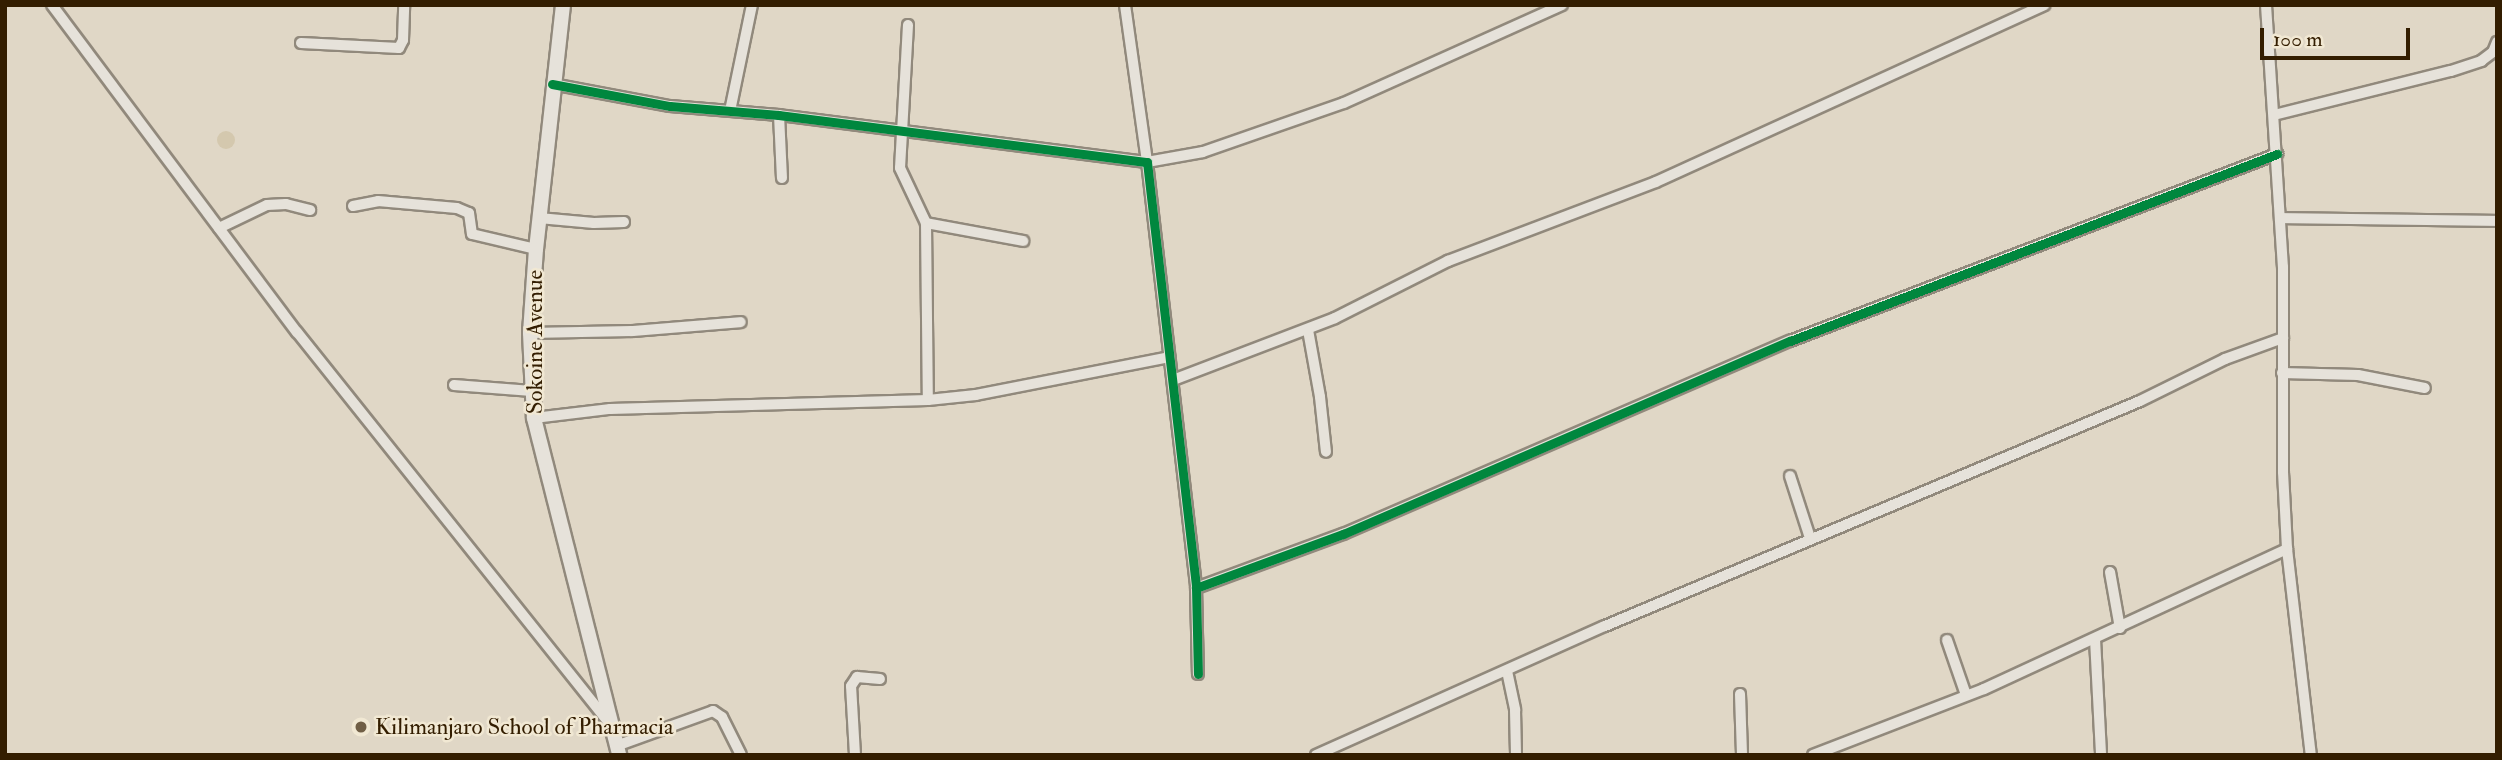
<!DOCTYPE html>
<style>
body{margin:0}
#map{position:relative;width:2502px;height:760px;overflow:hidden;background:#e0d7c6;font-family:"IM FELL Double Pica",serif}
div>[style]{position:absolute}
.green>*{inset:0;background:#d4c8ae}
.round{border-radius:50%}
.roads{filter:drop-shadow(2px 0 #91897c) drop-shadow(-2px 0 #91897c) drop-shadow(0 2px #91897c) drop-shadow(0 -2px #91897c)}
.street>*{height:10px;margin:-5px;padding:0 5px;transform-origin:5px;border-radius:5px;background:#e6e2da}
.secondary>*{height:14px;margin:-7px;padding:0 7px;transform-origin:7px;border-radius:7px;background:#e6e2da}
.cycleway>*{height:9px;margin:-4.5px;padding:0 4.5px;transform-origin:4.5px;border-radius:4.5px;background:#00873e}
.dots>*{width:19px;height:19px;translate:-50% -50%;box-sizing:border-box;border:4px solid #f1e8d3;border-radius:50%}
span{translate:-50% -50%;white-space:nowrap;text-align:center;line-height:1.15;-webkit-text-stroke:5px #f1e8d3;paint-order:stroke}
.street-label{font-size:23px;color:#331d00}
.poi-label{font-size:23px;color:#331d00}
.left{translate:0 -50%;text-align:left}
.frame{position:absolute;inset:0;border:7px solid #331d00;pointer-events:none}
.scale{position:absolute;left:2260px;top:28px;width:150px;height:32px;box-sizing:border-box;border:4px solid #331d00;border-top:0;padding-left:9px;font-size:21px;line-height:24px;white-space:nowrap;color:#331d00;-webkit-text-stroke:5px #f1e8d3;paint-order:stroke}
</style>
<div id="map">
<div class="green">
<i class="round" style="left:217px;top:131px;width:18px;height:18px"></i>
</div>
<div class="roads">
<div class="street">
<i style="left:52px;top:5px;width:409px;rotate:53.2deg"></i>
<i style="left:297px;top:332px;width:498px;rotate:51.4deg"></i>
<i style="left:1125px;top:5px;width:159px;rotate:82deg"></i>
<i style="left:1147px;top:162px;width:57px;rotate:-10.1deg"></i>
<i style="left:1203px;top:152px;width:149px;rotate:-19.2deg"></i>
<i style="left:1344px;top:103px;width:239px;rotate:-24.2deg"></i>
<i style="left:2266px;top:5px;width:263px;rotate:86.3deg"></i>
<i style="left:2283px;top:267px;width:205px;rotate:90deg"></i>
<i style="left:2283px;top:472px;width:77px;rotate:87deg"></i>
<i style="left:2287px;top:549px;width:207px;rotate:83.4deg"></i>
<i style="left:908px;top:25px;width:143px;rotate:93.2deg"></i>
<i style="left:900px;top:168px;width:61px;rotate:64.7deg"></i>
<i style="left:926px;top:223px;width:177px;rotate:89.4deg"></i>
<i style="left:301px;top:43px;width:98px;rotate:2.9deg"></i>
<i style="left:399px;top:48px;width:9px;rotate:-63deg"></i>
<i style="left:403px;top:40px;width:35px;rotate:-88deg"></i>
<i style="left:552px;top:84px;width:120px;rotate:10.6deg"></i>
<i style="left:670px;top:106px;width:109px;rotate:4.7deg"></i>
<i style="left:779px;top:115px;width:371px;rotate:7.3deg"></i>
<i style="left:1147px;top:162px;width:429px;rotate:83.4deg"></i>
<i style="left:1196px;top:588px;width:86px;rotate:88.7deg"></i>
<i style="left:730px;top:111px;width:108px;rotate:-78.3deg"></i>
<i style="left:779px;top:115px;width:63px;rotate:87.3deg"></i>
<i style="left:2274px;top:115px;width:182px;rotate:-14deg"></i>
<i style="left:2451px;top:71px;width:32px;rotate:-18deg"></i>
<i style="left:2481px;top:61px;width:15px;rotate:-37deg"></i>
<i style="left:2493px;top:52px;width:11px;rotate:-68deg"></i>
<i style="left:353px;top:206px;width:25px;rotate:-11deg"></i>
<i style="left:378px;top:201px;width:79px;rotate:5.1deg"></i>
<i style="left:457px;top:208px;width:13px;rotate:23deg"></i>
<i style="left:469px;top:213px;width:21px;rotate:82deg"></i>
<i style="left:472px;top:234px;width:66px;rotate:13.2deg"></i>
<i style="left:539px;top:218px;width:55px;rotate:5.2deg"></i>
<i style="left:594px;top:223px;width:30px;rotate:-2deg"></i>
<i style="left:2280px;top:218px;width:217px;rotate:0.8deg"></i>
<i style="left:926px;top:223px;width:99px;rotate:10.5deg"></i>
<i style="left:219px;top:228px;width:53px;rotate:-25.6deg"></i>
<i style="left:267px;top:205px;width:19px;rotate:-3deg"></i>
<i style="left:286px;top:204px;width:25px;rotate:14deg"></i>
<i style="left:1308px;top:330px;width:68px;rotate:79.8deg"></i>
<i style="left:1320px;top:397px;width:55px;rotate:83.8deg"></i>
<i style="left:530px;top:333px;width:102px;rotate:-1.1deg"></i>
<i style="left:632px;top:331px;width:109px;rotate:-4.7deg"></i>
<i style="left:2282px;top:373px;width:76px;rotate:1.5deg"></i>
<i style="left:2358px;top:375px;width:68px;rotate:11deg"></i>
<i style="left:1173px;top:380px;width:173px;rotate:-20.9deg"></i>
<i style="left:1335px;top:318px;width:127px;rotate:-26.8deg"></i>
<i style="left:1448px;top:261px;width:222px;rotate:-20.8deg"></i>
<i style="left:1656px;top:182px;width:427px;rotate:-24.5deg"></i>
<i style="left:454px;top:385px;width:78px;rotate:4.4deg"></i>
<i style="left:534px;top:418px;width:77px;rotate:-6.8deg"></i>
<i style="left:610px;top:409px;width:318px;rotate:-1.6deg"></i>
<i style="left:928px;top:400px;width:48px;rotate:-5.9deg"></i>
<i style="left:976px;top:395px;width:197px;rotate:-11.1deg"></i>
<i style="left:1790px;top:476px;width:65px;rotate:72.1deg"></i>
<i style="left:2110px;top:572px;width:57px;rotate:79.9deg"></i>
<i style="left:1196px;top:588px;width:157px;rotate:-20.2deg"></i>
<i style="left:1343px;top:534px;width:487px;rotate:-23.4deg"></i>
<i style="left:1790px;top:341px;width:522px;rotate:-21.01deg"></i>
<i style="left:2095px;top:639px;width:116px;rotate:87deg"></i>
<i style="left:1947px;top:640px;width:58px;rotate:70.9deg"></i>
<i style="left:1507px;top:671px;width:40px;rotate:78deg"></i>
<i style="left:1515px;top:710px;width:45px;rotate:88.7deg"></i>
<i style="left:1740px;top:694px;width:61px;rotate:88.1deg"></i>
<i style="left:616px;top:746px;width:103px;rotate:-19.8deg"></i>
<i style="left:713px;top:711px;width:11px;rotate:34deg"></i>
<i style="left:722px;top:717px;width:42px;rotate:63.4deg"></i>
<i style="left:855px;top:755px;width:69px;rotate:-93.3deg"></i>
<i style="left:851px;top:686px;width:11px;rotate:-56deg"></i>
<i style="left:857px;top:677px;width:23px;rotate:5deg"></i>
<i style="left:1316px;top:755px;width:316px;rotate:-24.1deg"></i>
<i style="left:1605px;top:626px;width:580px;rotate:-22.81deg"></i>
<i style="left:2140px;top:401px;width:95px;rotate:-26.3deg"></i>
<i style="left:2225px;top:359px;width:62px;rotate:-19.9deg"></i>
<i style="left:1813px;top:755px;width:183px;rotate:-21.1deg"></i>
<i style="left:1984px;top:689px;width:334px;rotate:-24.8deg"></i>
</div>
<div class="secondary">
<i style="left:563px;top:5px;width:245px;rotate:96.3deg"></i>
<i style="left:536px;top:249px;width:84px;rotate:94.1deg"></i>
<i style="left:530px;top:333px;width:85px;rotate:87.3deg"></i>
<i style="left:534px;top:418px;width:348px;rotate:75.8deg"></i>
</div>
</div>
<div class="cycleway">
<i style="left:552px;top:84px;width:120px;rotate:10.6deg"></i>
<i style="left:670px;top:106px;width:109px;rotate:4.7deg"></i>
<i style="left:779px;top:115px;width:371px;rotate:7.3deg"></i>
<i style="left:1147px;top:162px;width:429px;rotate:83.4deg"></i>
<i style="left:1196px;top:588px;width:86px;rotate:88.7deg"></i>
<i style="left:1196px;top:588px;width:157px;rotate:-20.2deg"></i>
<i style="left:1343px;top:534px;width:487px;rotate:-23.4deg"></i>
<i style="left:1790px;top:341px;width:522px;rotate:-21.01deg"></i>
</div>
<div class="dots">
<i style="left:361px;top:727px;background:#705e45"></i>
</div>
<div class="street-label">
<span style="left:535px;top:342px;rotate:-90deg">Sokoine Avenue</span>
</div>
<div class="poi-label">
<span class="left" style="left:375px;top:727px">Kilimanjaro School of Pharmacia</span>
</div>
<div class="frame"></div>
<div class="scale">100 m</div>
</div>
